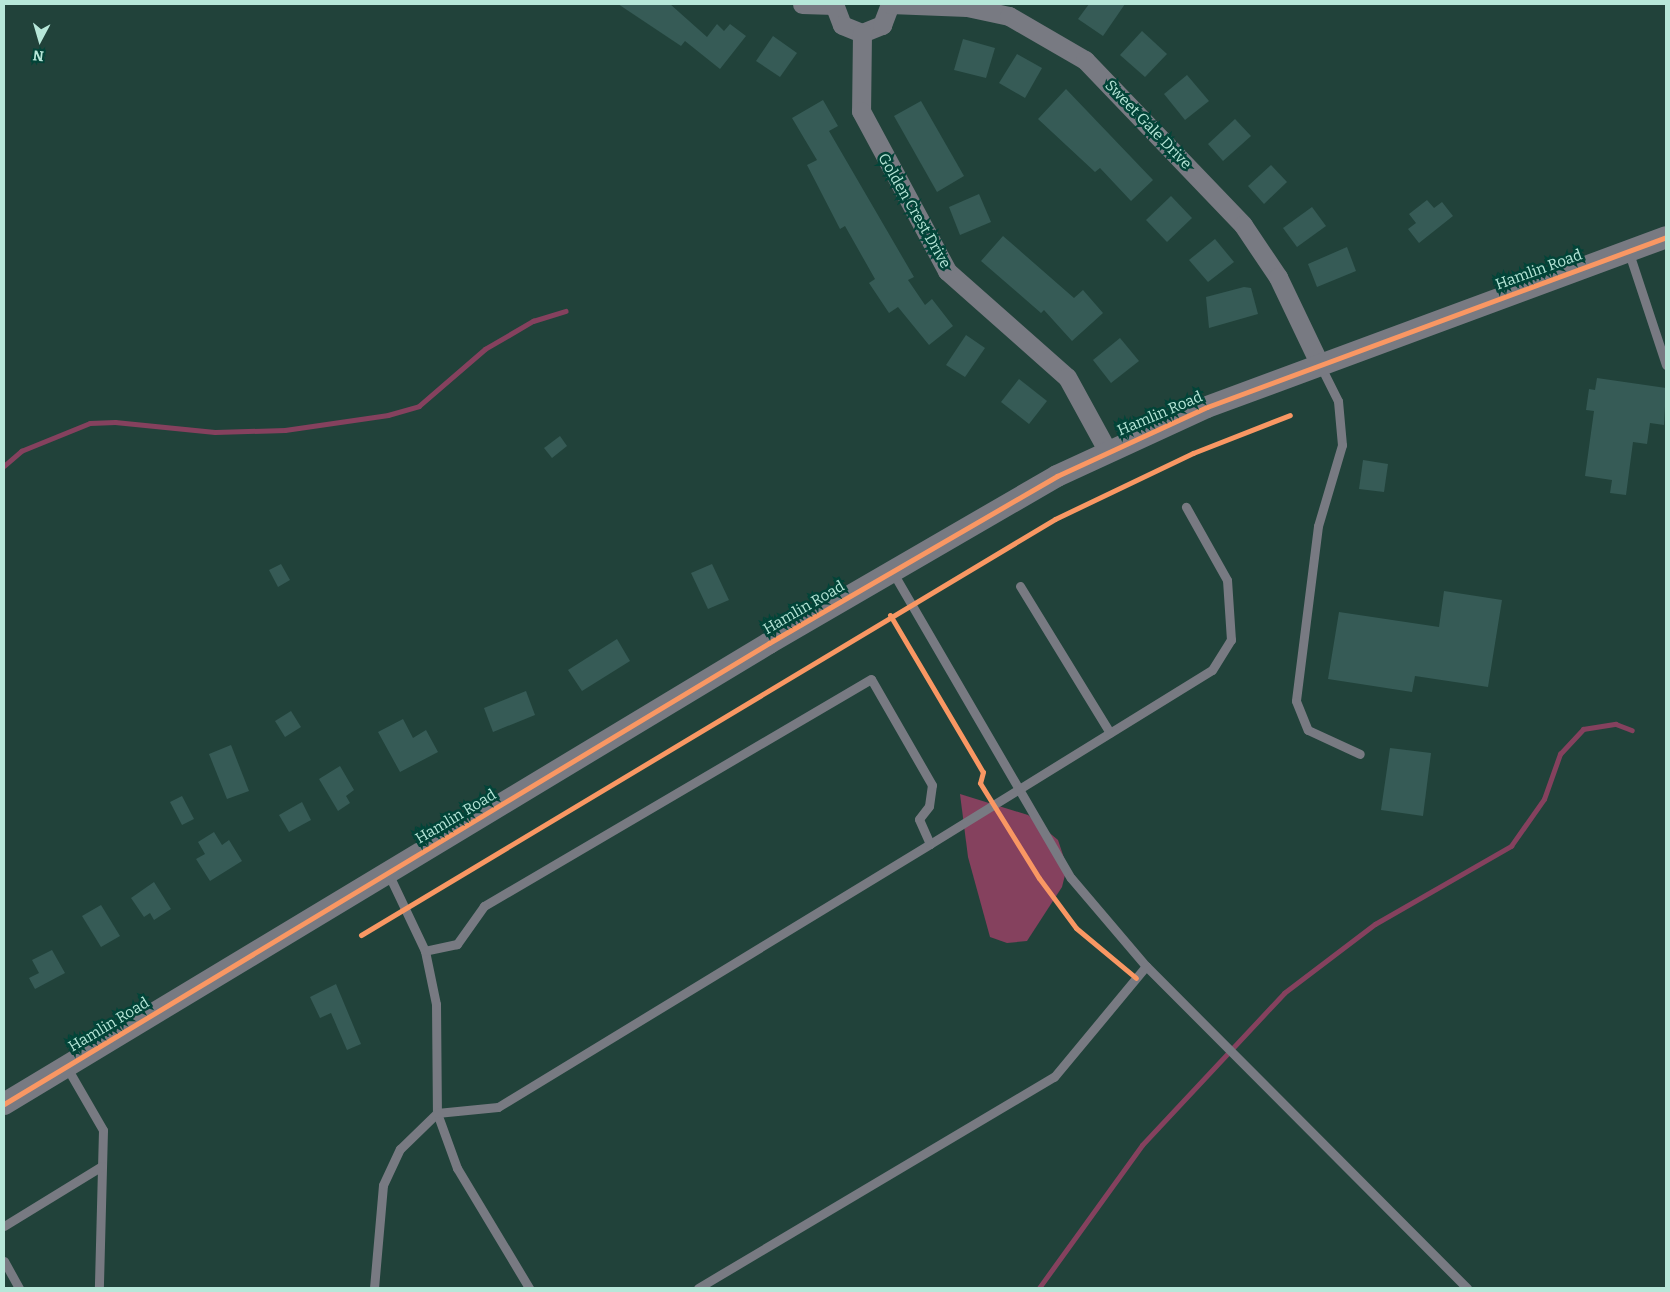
<!DOCTYPE html>
<style>
body{margin:0}
#map{position:relative;width:1670px;height:1292px;overflow:hidden;background:#21423a;font-family:Bitter,serif}
div>[style]{position:absolute}
.water>*{inset:0;background:#85415e}
.stream>*{height:4.5px;margin:-2.25px;padding:0 2.25px;transform-origin:2.25px;border-radius:2.25px;background:#85415e}
.building>*{inset:0;background:#365b56}
.service>*{height:9px;margin:-4.5px;padding:0 4.5px;transform-origin:4.5px;border-radius:4.5px;background:#787a82}
.minor>*{height:19px;margin:-9.5px;padding:0 9.5px;transform-origin:9.5px;border-radius:9.5px;background:#787a82}
.tertiary>*{height:22px;margin:-11px;padding:0 11px;transform-origin:11px;border-radius:11px;background:#787a82}
.cycleway>*{height:5px;margin:-2.5px;padding:0 2.5px;transform-origin:2.5px;border-radius:2.5px;background:#f99763}
span{translate:-50% -50%;white-space:nowrap;text-align:center;line-height:1.15;-webkit-text-stroke:5px #024438;paint-order:stroke}
.street-label{font-size:15px;color:#b7e7d9}
.frame{position:absolute;inset:0;border:5px solid #b7e7d9;pointer-events:none}
.north{position:absolute;left:15px;top:15px;width:50px;height:50px;-webkit-text-stroke:4px #024438;paint-order:stroke;rotate:186deg;font-size:14px;font-weight:700;line-height:20px;text-align:center;color:#b7e7d9}
.north::after{content:'';display:block;margin:auto;width:18px;height:22px;background:#b7e7d9;clip-path:polygon(50% 0,100% 100%,50% 72%,0 100%)}
</style>
<div id="map">
<div class="water">
<i style="clip-path:polygon(960px 794px,1028px 815px,1058px 840px,1067px 867px,1062px 887px,1027px 941px,1007px 943px,990px 937px,968px 857px)"></i>
</div>
<div class="stream">
<i style="left:4px;top:466px;width:23px;rotate:-41deg"></i>
<i style="left:21px;top:451px;width:74px;rotate:-22.1deg"></i>
<i style="left:90px;top:423px;width:25px;rotate:-2deg"></i>
<i style="left:115px;top:422px;width:100px;rotate:5.7deg"></i>
<i style="left:215px;top:432px;width:70px;rotate:-1.6deg"></i>
<i style="left:285px;top:430px;width:104px;rotate:-8.3deg"></i>
<i style="left:388px;top:415px;width:32px;rotate:-16deg"></i>
<i style="left:419px;top:406px;width:87px;rotate:-40.8deg"></i>
<i style="left:485px;top:349px;width:56px;rotate:-30.3deg"></i>
<i style="left:533px;top:321px;width:34px;rotate:-17deg"></i>
<i style="left:1039px;top:1288px;width:176px;rotate:-54.2deg"></i>
<i style="left:1142px;top:1145px;width:208px;rotate:-46.9deg"></i>
<i style="left:1284px;top:993px;width:114px;rotate:-37.2deg"></i>
<i style="left:1375px;top:924px;width:157px;rotate:-29.8deg"></i>
<i style="left:1511px;top:846px;width:57px;rotate:-54.9deg"></i>
<i style="left:1544px;top:799px;width:48px;rotate:-70.4deg"></i>
<i style="left:1560px;top:754px;width:34px;rotate:-47deg"></i>
<i style="left:1583px;top:729px;width:33px;rotate:-9deg"></i>
<i style="left:1616px;top:724px;width:17px;rotate:21deg"></i>
</div>
<div class="building">
<i style="clip-path:polygon(618px 4px,670px 4px,707px 37px,717px 24px,724px 31px,730px 24px,746px 36px,720px 69px,685px 41px,681px 46px)"></i>
<i style="clip-path:polygon(1089px 4px,1125px 4px,1103px 36px,1078px 19px)"></i>
<i style="clip-path:polygon(1142px 31px,1167px 54px,1145px 77px,1120px 55px)"></i>
<i style="clip-path:polygon(773px 36px,797px 53px,780px 77px,756px 61px)"></i>
<i style="clip-path:polygon(963px 39px,995px 48px,986px 78px,954px 70px)"></i>
<i style="clip-path:polygon(1017px 54px,1042px 68px,1025px 98px,999px 83px)"></i>
<i style="clip-path:polygon(1187px 75px,1209px 101px,1185px 120px,1164px 94px)"></i>
<i style="clip-path:polygon(1066px 89px,1153px 180px,1131px 201px,1100px 168px,1095px 172px,1038px 119px)"></i>
<i style="clip-path:polygon(823px 100px,838px 126px,829px 131px,914px 277px,908px 280px,925px 305px,932px 299px,953px 326px,929px 345px,898px 307px,889px 313px,869px 283px,875px 279px,845px 226px,840px 229px,807px 165px,817px 160px,792px 118px)"></i>
<i style="clip-path:polygon(921px 101px,964px 176px,937px 192px,894px 116px)"></i>
<i style="clip-path:polygon(1235px 119px,1251px 136px,1223px 161px,1208px 144px)"></i>
<i style="clip-path:polygon(1271px 165px,1287px 182px,1264px 204px,1248px 186px)"></i>
<i style="clip-path:polygon(979px 194px,991px 222px,960px 235px,949px 207px)"></i>
<i style="clip-path:polygon(1171px 196px,1192px 218px,1167px 242px,1146px 220px)"></i>
<i style="clip-path:polygon(1427px 200px,1434px 208px,1442px 202px,1453px 216px,1419px 243px,1408px 229px,1416px 223px,1409px 214px)"></i>
<i style="clip-path:polygon(1312px 207px,1326px 226px,1297px 247px,1283px 228px)"></i>
<i style="clip-path:polygon(1003px 236px,1074px 298px,1083px 290px,1103px 313px,1072px 341px,1044px 310px,1041px 313px,981px 261px)"></i>
<i style="clip-path:polygon(1215px 239px,1234px 262px,1208px 282px,1189px 260px)"></i>
<i style="clip-path:polygon(1347px 247px,1356px 271px,1317px 287px,1308px 264px)"></i>
<i style="clip-path:polygon(1244px 287px,1251px 288px,1258px 314px,1209px 328px,1206px 297px)"></i>
<i style="clip-path:polygon(966px 335px,985px 348px,965px 377px,946px 365px)"></i>
<i style="clip-path:polygon(1120px 338px,1139px 361px,1111px 383px,1093px 360px)"></i>
<i style="clip-path:polygon(1597px 378px,1666px 388px,1664px 425px,1650px 423px,1647px 444px,1633px 442px,1626px 495px,1610px 493px,1612px 480px,1585px 476px,1594px 411px,1586px 410px,1589px 389px,1595px 390px)"></i>
<i style="clip-path:polygon(1019px 379px,1047px 401px,1029px 424px,1001px 402px)"></i>
<i style="clip-path:polygon(560px 436px,567px 446px,552px 458px,544px 448px)"></i>
<i style="clip-path:polygon(1363px 460px,1388px 464px,1384px 492px,1359px 489px)"></i>
<i style="clip-path:polygon(281px 564px,290px 580px,278px 587px,269px 570px)"></i>
<i style="clip-path:polygon(712px 564px,729px 600px,708px 609px,691px 573px)"></i>
<i style="clip-path:polygon(1444px 591px,1502px 600px,1488px 687px,1415px 676px,1412px 692px,1328px 679px,1339px 612px,1439px 627px)"></i>
<i style="clip-path:polygon(617px 639px,630px 661px,582px 691px,568px 670px)"></i>
<i style="clip-path:polygon(526px 691px,535px 715px,493px 732px,484px 708px)"></i>
<i style="clip-path:polygon(291px 711px,301px 727px,285px 737px,275px 721px)"></i>
<i style="clip-path:polygon(403px 719px,413px 738px,426px 730px,438px 752px,400px 772px,378px 732px)"></i>
<i style="clip-path:polygon(231px 745px,249px 791px,227px 799px,209px 754px)"></i>
<i style="clip-path:polygon(1390px 748px,1431px 753px,1423px 816px,1381px 810px)"></i>
<i style="clip-path:polygon(340px 766px,354px 790px,346px 796px,350px 803px,338px 811px,319px 779px)"></i>
<i style="clip-path:polygon(182px 796px,194px 819px,182px 825px,170px 802px)"></i>
<i style="clip-path:polygon(302px 802px,311px 820px,289px 832px,279px 815px)"></i>
<i style="clip-path:polygon(214px 832px,222px 845px,229px 840px,242px 861px,210px 881px,196px 859px,205px 854px,198px 842px)"></i>
<i style="clip-path:polygon(154px 882px,171px 909px,154px 920px,150px 913px,144px 917px,131px 898px)"></i>
<i style="clip-path:polygon(101px 905px,120px 936px,101px 947px,82px 916px)"></i>
<i style="clip-path:polygon(52px 950px,65px 973px,35px 989px,29px 978px,39px 973px,32px 960px)"></i>
<i style="clip-path:polygon(336px 984px,361px 1044px,347px 1050px,331px 1013px,320px 1018px,310px 997px)"></i>
</div>
<div class="service">
<i style="left:1628px;top:250px;width:121px;rotate:71.7deg"></i>
<i style="left:1320px;top:365px;width:40px;rotate:63.4deg"></i>
<i style="left:1338px;top:401px;width:44px;rotate:84.8deg"></i>
<i style="left:1342px;top:445px;width:84px;rotate:106.5deg"></i>
<i style="left:1318px;top:526px;width:176px;rotate:97.2deg"></i>
<i style="left:1296px;top:701px;width:31px;rotate:68deg"></i>
<i style="left:1308px;top:730px;width:57px;rotate:24.8deg"></i>
<i style="left:892px;top:571px;width:355px;rotate:59.8deg"></i>
<i style="left:1071px;top:878px;width:116px;rotate:49.6deg"></i>
<i style="left:1146px;top:966px;width:455px;rotate:45.1deg"></i>
<i style="left:1020px;top:586px;width:172px;rotate:58.5deg"></i>
<i style="left:930px;top:844px;width:331px;rotate:-31.7deg"></i>
<i style="left:1212px;top:670px;width:36px;rotate:-58deg"></i>
<i style="left:1231px;top:640px;width:60px;rotate:-93.8deg"></i>
<i style="left:1227px;top:580px;width:84px;rotate:-119.3deg"></i>
<i style="left:388px;top:873px;width:86px;rotate:64.6deg"></i>
<i style="left:425px;top:951px;width:54px;rotate:78.3deg"></i>
<i style="left:436px;top:1004px;width:109px;rotate:89.5deg"></i>
<i style="left:437px;top:1113px;width:59px;rotate:70deg"></i>
<i style="left:457px;top:1168px;width:140px;rotate:59deg"></i>
<i style="left:66px;top:1066px;width:74px;rotate:60deg"></i>
<i style="left:103px;top:1130px;width:158px;rotate:91.5deg"></i>
<i style="left:4px;top:1226px;width:115px;rotate:-31.5deg"></i>
<i style="left:4px;top:1261px;width:31px;rotate:61deg"></i>
<i style="left:374px;top:1288px;width:103px;rotate:-85deg"></i>
<i style="left:383px;top:1185px;width:40px;rotate:-65deg"></i>
<i style="left:400px;top:1149px;width:52px;rotate:-44.2deg"></i>
<i style="left:437px;top:1113px;width:61px;rotate:-5.6deg"></i>
<i style="left:498px;top:1107px;width:506px;rotate:-31.33deg"></i>
<i style="left:930px;top:844px;width:27px;rotate:-114deg"></i>
<i style="left:919px;top:819px;width:16px;rotate:-52deg"></i>
<i style="left:929px;top:806px;width:21px;rotate:-82deg"></i>
<i style="left:932px;top:785px;width:122px;rotate:-119.9deg"></i>
<i style="left:871px;top:679px;width:449px;rotate:149.6deg"></i>
<i style="left:484px;top:906px;width:47px;rotate:125.4deg"></i>
<i style="left:457px;top:944px;width:33px;rotate:168deg"></i>
<i style="left:698px;top:1288px;width:414px;rotate:-30.7deg"></i>
<i style="left:1054px;top:1077px;width:144px;rotate:-50.3deg"></i>
</div>
<div class="minor">
<i style="left:802px;top:4px;width:32px;rotate:2deg"></i>
<i style="left:834px;top:4px;width:22px;rotate:69deg"></i>
<i style="left:842px;top:25px;width:22px;rotate:22deg"></i>
<i style="left:862px;top:33px;width:22px;rotate:-22deg"></i>
<i style="left:882px;top:25px;width:22px;rotate:-69deg"></i>
<i style="left:890px;top:4px;width:77px;rotate:2.2deg"></i>
<i style="left:967px;top:7px;width:43px;rotate:12.1deg"></i>
<i style="left:1009px;top:16px;width:88px;rotate:30.1deg"></i>
<i style="left:1085px;top:60px;width:228px;rotate:46.2deg"></i>
<i style="left:1243px;top:225px;width:63px;rotate:56.1deg"></i>
<i style="left:1278px;top:277px;width:98px;rotate:64.5deg"></i>
<i style="left:862px;top:33px;width:78px;rotate:90.7deg"></i>
<i style="left:861px;top:111px;width:182px;rotate:61.7deg"></i>
<i style="left:947px;top:271px;width:160px;rotate:41.5deg"></i>
<i style="left:1067px;top:377px;width:83px;rotate:61.3deg"></i>
</div>
<div class="tertiary">
<i style="left:4px;top:1104px;width:893px;rotate:-31.07deg"></i>
<i style="left:769px;top:643px;width:333px;rotate:-30.1deg"></i>
<i style="left:1057px;top:476px;width:165px;rotate:-24.7deg"></i>
<i style="left:1207px;top:407px;width:489px;rotate:-20.3deg"></i>
</div>
<div class="cycleway">
<i style="left:890px;top:615px;width:182px;rotate:59.4deg"></i>
<i style="left:983px;top:772px;width:11px;rotate:105deg"></i>
<i style="left:980px;top:783px;width:112px;rotate:58.2deg"></i>
<i style="left:1039px;top:878px;width:62px;rotate:53.5deg"></i>
<i style="left:1076px;top:928px;width:78px;rotate:39.8deg"></i>
<i style="left:361px;top:935px;width:809px;rotate:-30.94deg"></i>
<i style="left:1055px;top:519px;width:153px;rotate:-25.6deg"></i>
<i style="left:1193px;top:453px;width:104px;rotate:-21.4deg"></i>
<i style="left:4px;top:1104px;width:893px;rotate:-31.07deg"></i>
<i style="left:769px;top:643px;width:333px;rotate:-30.1deg"></i>
<i style="left:1057px;top:476px;width:165px;rotate:-24.7deg"></i>
<i style="left:1207px;top:407px;width:489px;rotate:-20.3deg"></i>
</div>
<div class="street-label">
<span style="left:1148px;top:125px;rotate:46deg">Sweet Gale Drive</span>
<span style="left:914px;top:211px;rotate:60deg">Golden Crest Drive</span>
<span style="left:1539px;top:270px;rotate:-20deg">Hamlin Road</span>
<span style="left:1160px;top:414px;rotate:-23deg">Hamlin Road</span>
<span style="left:804px;top:608px;rotate:-30deg">Hamlin Road</span>
<span style="left:456px;top:817px;rotate:-31deg">Hamlin Road</span>
<span style="left:109px;top:1025px;rotate:-31deg">Hamlin Road</span>
</div>
<div class="frame"></div>
<div class="north">N</div>
</div>
